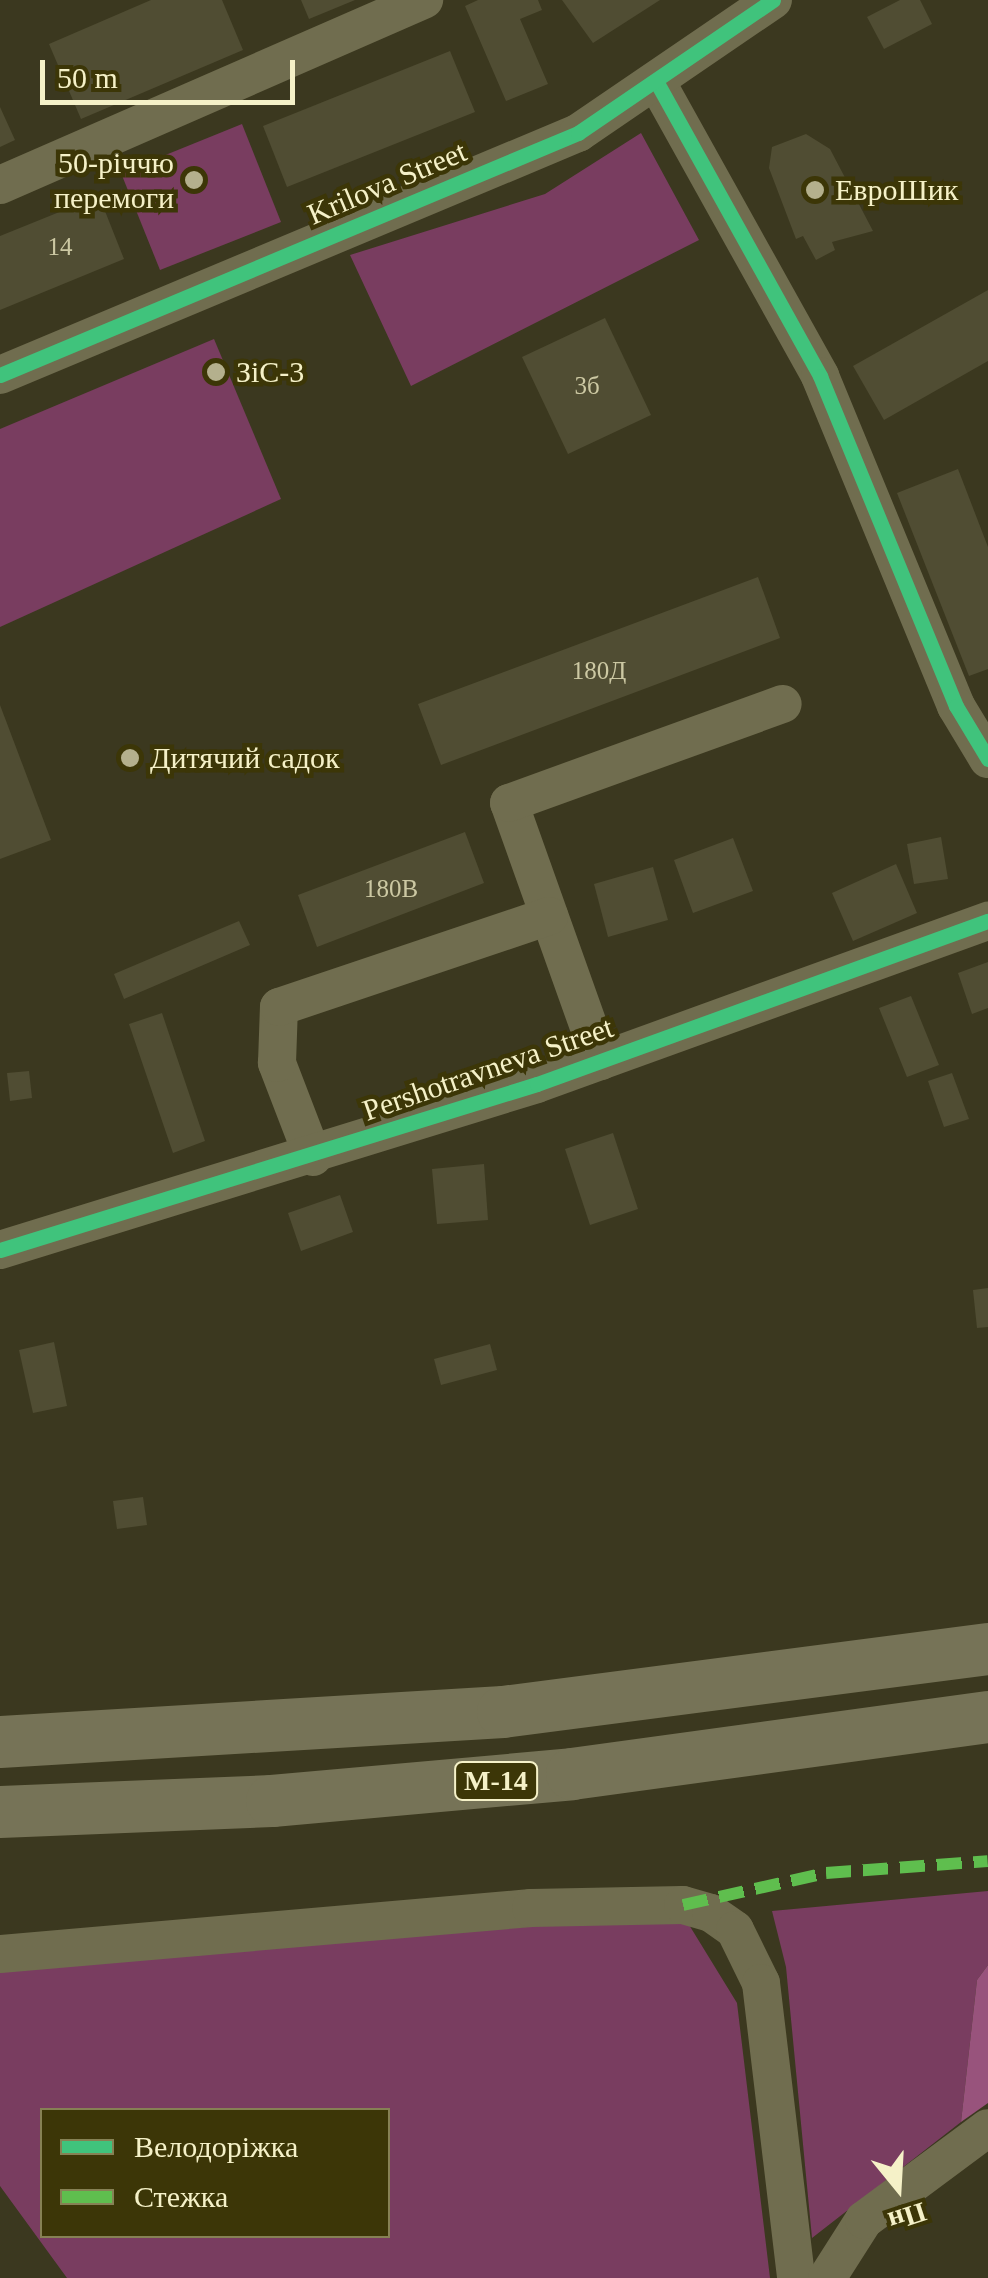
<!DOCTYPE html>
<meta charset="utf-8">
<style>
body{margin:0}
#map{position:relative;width:988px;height:2278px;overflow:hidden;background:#3b381f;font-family:"Times New Roman",serif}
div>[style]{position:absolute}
.green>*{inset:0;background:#793d60}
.forest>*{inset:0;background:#98537c}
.building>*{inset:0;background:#504d33}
.minor>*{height:38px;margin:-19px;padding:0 19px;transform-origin:19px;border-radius:19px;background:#706d4f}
.highway>*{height:52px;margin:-26px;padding:0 26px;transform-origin:26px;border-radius:26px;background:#767357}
.quiet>*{height:12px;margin-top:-6px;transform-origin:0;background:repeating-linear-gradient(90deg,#5fbe4e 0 25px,transparent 0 37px)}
.cycleway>*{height:15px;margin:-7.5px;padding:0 7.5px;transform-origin:7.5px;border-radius:7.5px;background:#40c37c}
.dots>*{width:28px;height:28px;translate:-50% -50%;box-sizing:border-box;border:5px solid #3c3607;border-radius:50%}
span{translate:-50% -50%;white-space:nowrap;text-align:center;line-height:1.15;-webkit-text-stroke:9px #3c3607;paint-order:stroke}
.number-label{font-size:25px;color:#ccc8a3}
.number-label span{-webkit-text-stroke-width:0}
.shield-label span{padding:2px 8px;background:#3c3607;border:2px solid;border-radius:8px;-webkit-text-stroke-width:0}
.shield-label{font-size:28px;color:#f5f1c8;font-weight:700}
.poi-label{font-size:30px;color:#f5f1c8}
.right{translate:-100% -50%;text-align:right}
.left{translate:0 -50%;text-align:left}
.street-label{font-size:30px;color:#f5f1c8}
.legend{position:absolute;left:40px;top:2108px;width:350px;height:130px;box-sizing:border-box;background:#3c3607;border:2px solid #868154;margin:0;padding:12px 18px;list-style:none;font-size:30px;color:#f5f1c8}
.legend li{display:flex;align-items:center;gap:20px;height:50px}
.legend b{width:50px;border:2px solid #868154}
.north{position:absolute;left:848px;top:2138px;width:100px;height:100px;-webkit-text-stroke:8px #3c3607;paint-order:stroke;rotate:162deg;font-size:28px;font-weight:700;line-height:40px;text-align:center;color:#f5f1c8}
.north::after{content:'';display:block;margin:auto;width:35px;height:45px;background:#f5f1c8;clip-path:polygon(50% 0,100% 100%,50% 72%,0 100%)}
.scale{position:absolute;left:40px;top:60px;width:255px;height:45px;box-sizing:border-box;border:5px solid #f5f1c8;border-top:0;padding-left:12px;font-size:30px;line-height:35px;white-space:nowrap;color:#f5f1c8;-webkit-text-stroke:8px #3c3607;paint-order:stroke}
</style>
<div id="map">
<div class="green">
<i style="clip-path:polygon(242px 124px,281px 222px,160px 270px,121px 173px)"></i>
<i style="clip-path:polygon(641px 133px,699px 240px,411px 386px,350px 255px,545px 194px)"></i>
<i style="clip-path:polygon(214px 339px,281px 499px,0 627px,0 429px)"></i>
<i style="clip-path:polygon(988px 1891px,988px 1965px,977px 1980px,961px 2122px,812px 2238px,786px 1967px,772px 1911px)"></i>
<i style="clip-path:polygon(evenodd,683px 1915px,737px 2003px,770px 2278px,67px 2278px,0 2186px,0 1967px,683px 1915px,42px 2110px,388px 2110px,388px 2236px,42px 2236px,42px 2110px)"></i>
</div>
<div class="forest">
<i style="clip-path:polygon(988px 1965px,988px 2103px,961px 2122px,977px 1980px)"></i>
</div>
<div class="building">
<i style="clip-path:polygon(151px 0,222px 0,243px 50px,81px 119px,49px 44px)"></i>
<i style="clip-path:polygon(301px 0,355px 0,309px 19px)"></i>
<i style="clip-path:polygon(478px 0,538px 0,542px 10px,520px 19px,548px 84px,506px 101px,465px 6px)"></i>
<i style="clip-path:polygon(562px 0,660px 0,593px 43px)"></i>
<i style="clip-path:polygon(900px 0,920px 0,932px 24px,884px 49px,867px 17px)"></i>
<i style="clip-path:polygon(450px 51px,475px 112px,287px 187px,263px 126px)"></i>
<i style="clip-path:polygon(0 107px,15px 140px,0 147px)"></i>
<i style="clip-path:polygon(806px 134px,830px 149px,873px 231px,832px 242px,835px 250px,816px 260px,803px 236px,796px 239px,769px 168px,772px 147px)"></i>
<i style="clip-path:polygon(99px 196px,124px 259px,0 310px,0 236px)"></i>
<i style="clip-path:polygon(988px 290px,988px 361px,884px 420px,853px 366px)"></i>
<i style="clip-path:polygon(605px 318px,651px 415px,568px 454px,522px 357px)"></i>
<i style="clip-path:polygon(958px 469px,988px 547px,988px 669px,969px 676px,897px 493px)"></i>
<i style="clip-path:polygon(758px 577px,780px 638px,441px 765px,418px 704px)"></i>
<i style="clip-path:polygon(0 705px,51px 840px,0 859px)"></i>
<i style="clip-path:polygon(465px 832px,484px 883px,317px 947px,298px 895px)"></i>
<i style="clip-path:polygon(941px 837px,948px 879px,914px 884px,907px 844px)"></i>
<i style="clip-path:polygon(733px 838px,753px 891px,693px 913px,674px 860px)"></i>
<i style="clip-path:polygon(896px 864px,917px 913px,853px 941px,832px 893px)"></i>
<i style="clip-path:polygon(653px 867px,668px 920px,608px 937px,594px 884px)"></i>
<i style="clip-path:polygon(239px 921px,250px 945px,124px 999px,114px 974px)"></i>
<i style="clip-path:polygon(988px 962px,988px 1008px,972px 1014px,958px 973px)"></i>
<i style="clip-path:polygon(911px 996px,939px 1065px,907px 1077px,879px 1008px)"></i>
<i style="clip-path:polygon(162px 1013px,205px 1141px,173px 1153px,129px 1024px)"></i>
<i style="clip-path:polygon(29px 1071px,32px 1098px,10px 1101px,7px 1073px)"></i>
<i style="clip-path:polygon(952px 1073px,969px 1119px,944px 1127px,928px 1081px)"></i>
<i style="clip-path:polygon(613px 1133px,638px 1209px,590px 1225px,565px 1149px)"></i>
<i style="clip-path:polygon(484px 1164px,488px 1220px,437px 1224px,432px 1169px)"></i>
<i style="clip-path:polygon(340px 1195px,353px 1232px,301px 1251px,288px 1213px)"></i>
<i style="clip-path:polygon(988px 1288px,988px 1327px,977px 1328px,973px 1290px)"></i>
<i style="clip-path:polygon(54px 1342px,67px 1406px,33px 1413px,19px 1350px)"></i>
<i style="clip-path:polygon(490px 1344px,497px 1370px,441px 1385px,434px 1359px)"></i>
<i style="clip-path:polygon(143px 1497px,147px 1525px,117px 1529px,113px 1501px)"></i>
</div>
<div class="minor">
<i style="left:656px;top:81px;width:338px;rotate:60.9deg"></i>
<i style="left:820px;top:376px;width:357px;rotate:67.6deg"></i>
<i style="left:956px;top:706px;width:62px;rotate:58.9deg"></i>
<i style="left:0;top:185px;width:463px;rotate:-23.6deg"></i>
<i style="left:0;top:375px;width:627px;rotate:-22.72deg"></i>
<i style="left:578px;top:133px;width:236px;rotate:-34.3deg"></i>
<i style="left:601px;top:1061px;width:274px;rotate:-109.6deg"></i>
<i style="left:509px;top:803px;width:291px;rotate:-19.9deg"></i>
<i style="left:313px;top:1157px;width:101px;rotate:-111deg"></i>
<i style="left:277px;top:1063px;width:56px;rotate:-88deg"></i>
<i style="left:279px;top:1007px;width:285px;rotate:-18.6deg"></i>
<i style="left:0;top:1250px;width:562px;rotate:-17.18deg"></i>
<i style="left:537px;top:1084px;width:480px;rotate:-19.9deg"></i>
<i style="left:0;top:1954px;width:533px;rotate:-4.95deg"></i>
<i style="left:531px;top:1908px;width:152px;rotate:-1.1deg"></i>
<i style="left:683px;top:1905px;width:29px;rotate:16deg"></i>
<i style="left:711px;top:1913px;width:29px;rotate:35deg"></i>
<i style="left:735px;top:1930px;width:59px;rotate:63.9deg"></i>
<i style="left:761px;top:1983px;width:297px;rotate:83.2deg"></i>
<i style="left:827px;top:2278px;width:69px;rotate:-57.5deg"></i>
<i style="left:864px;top:2220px;width:154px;rotate:-36.6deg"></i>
</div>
<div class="highway">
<i style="left:0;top:1742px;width:504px;rotate:-3.41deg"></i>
<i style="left:503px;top:1712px;width:489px;rotate:-7.4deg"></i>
<i style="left:0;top:1812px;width:272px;rotate:-2.3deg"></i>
<i style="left:272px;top:1801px;width:301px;rotate:-5.1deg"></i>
<i style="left:572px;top:1774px;width:420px;rotate:-7.8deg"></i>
</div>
<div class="quiet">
<i style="left:683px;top:1905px;width:147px;rotate:-12.6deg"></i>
<i style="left:826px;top:1873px;width:162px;rotate:-4.2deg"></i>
</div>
<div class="cycleway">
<i style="left:656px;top:81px;width:338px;rotate:60.9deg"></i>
<i style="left:820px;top:376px;width:357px;rotate:67.6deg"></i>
<i style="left:956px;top:706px;width:62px;rotate:58.9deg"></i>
<i style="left:0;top:375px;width:627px;rotate:-22.72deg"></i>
<i style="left:578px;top:133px;width:236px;rotate:-34.3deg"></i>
<i style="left:0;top:1250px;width:562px;rotate:-17.18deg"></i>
<i style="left:537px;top:1084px;width:480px;rotate:-19.9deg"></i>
</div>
<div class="dots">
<i style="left:194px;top:180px;background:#b4b08d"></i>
<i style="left:815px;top:190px;background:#b4b08d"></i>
<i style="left:216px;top:372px;background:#b4b08d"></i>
<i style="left:130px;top:758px;background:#b4b08d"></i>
</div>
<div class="number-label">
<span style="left:60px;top:247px">14</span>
<span style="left:587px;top:386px">3б</span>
<span style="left:599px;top:671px">180Д</span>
<span style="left:391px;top:889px">180В</span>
</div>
<div class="shield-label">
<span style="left:496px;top:1781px">М-14</span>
</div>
<div class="poi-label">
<span class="right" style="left:174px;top:180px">50-річчю<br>перемоги</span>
<span class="left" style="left:835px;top:190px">ЕвроШик</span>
<span class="left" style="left:236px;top:372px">ЗіС-3</span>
<span class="left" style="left:150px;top:758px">Дитячий садок</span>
</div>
<div class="street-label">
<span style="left:387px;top:183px;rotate:-23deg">Krilova Street</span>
<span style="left:488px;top:1069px;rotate:-19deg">Pershotravneva Street</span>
</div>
<ul class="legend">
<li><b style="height:12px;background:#40c37c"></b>Велодоріжка</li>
<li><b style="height:12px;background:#5fbe4e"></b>Стежка</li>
</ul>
<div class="north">Пн</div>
<div class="scale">50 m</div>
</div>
